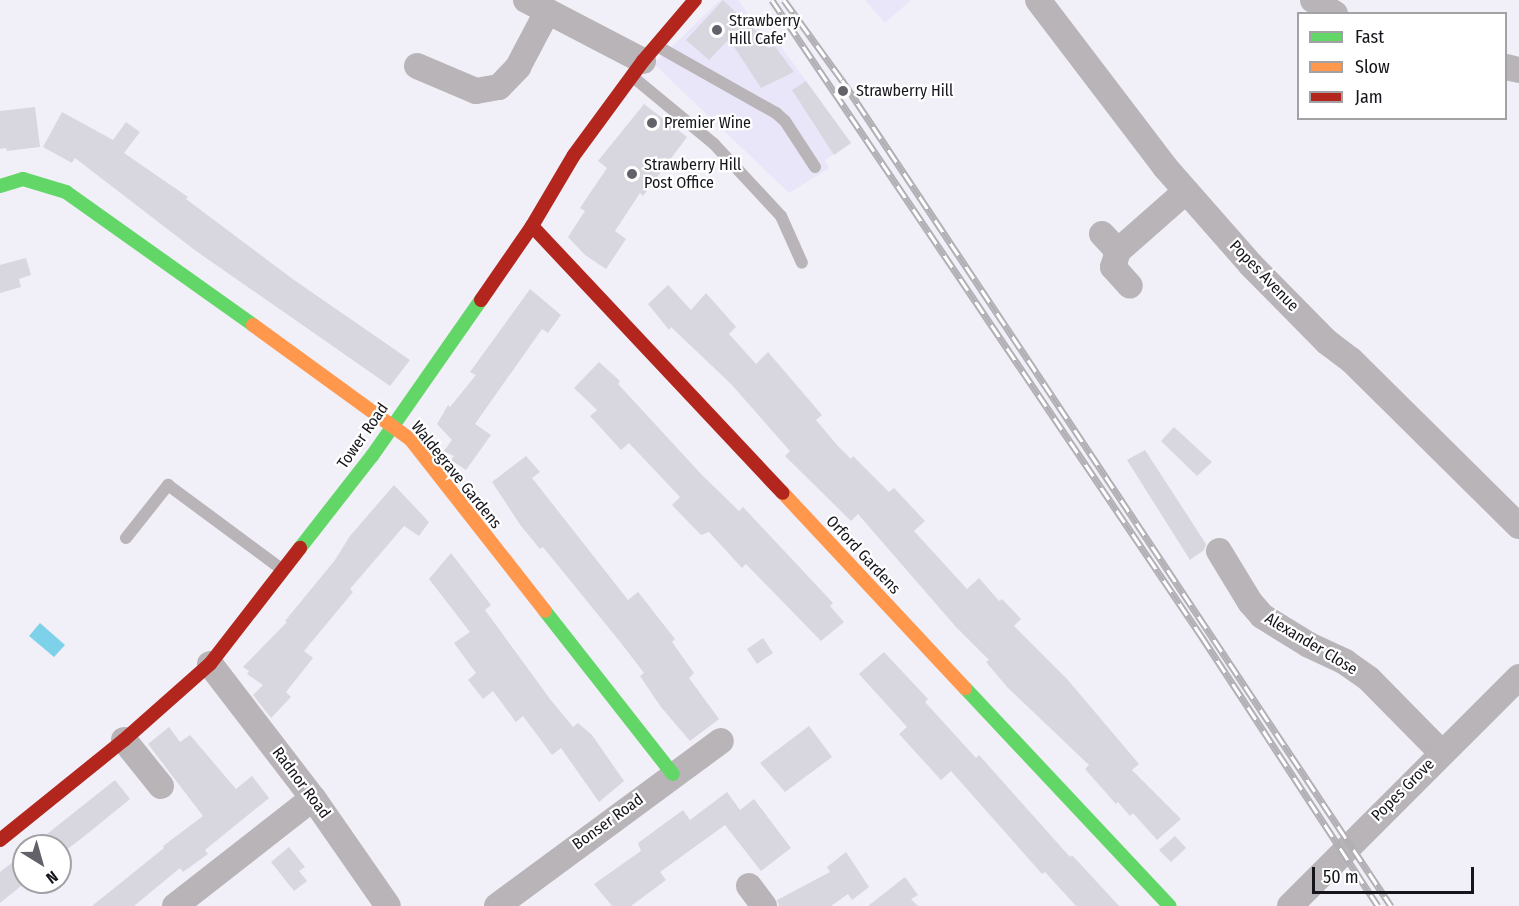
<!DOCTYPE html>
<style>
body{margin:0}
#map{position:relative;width:1519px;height:906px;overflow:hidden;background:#f1eff8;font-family:"Fira Sans Condensed",sans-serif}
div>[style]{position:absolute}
.built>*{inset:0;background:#eae6f9}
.water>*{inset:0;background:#7dd2e9}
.building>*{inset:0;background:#d8d6de}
.lane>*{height:12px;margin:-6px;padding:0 6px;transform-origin:6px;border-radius:6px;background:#b8b4b7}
.street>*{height:26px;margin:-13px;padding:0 13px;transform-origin:13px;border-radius:13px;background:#b8b4b7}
.fast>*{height:14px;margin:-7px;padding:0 7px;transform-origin:7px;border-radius:7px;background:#63d668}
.slow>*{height:14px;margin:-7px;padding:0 7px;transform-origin:7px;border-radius:7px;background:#ff974d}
.jam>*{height:14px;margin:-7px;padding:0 7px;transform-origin:7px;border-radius:7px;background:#b3261e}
.rail>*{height:7px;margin-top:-3.5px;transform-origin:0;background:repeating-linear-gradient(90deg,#fff 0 14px,#b2b0b4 0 28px);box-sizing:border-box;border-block:2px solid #b2b0b4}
.dots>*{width:16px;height:16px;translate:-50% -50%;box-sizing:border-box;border:3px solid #fff;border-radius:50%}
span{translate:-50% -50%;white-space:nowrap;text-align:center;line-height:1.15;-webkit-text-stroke:4.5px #fff;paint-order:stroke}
.poi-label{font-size:16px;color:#17151c}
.left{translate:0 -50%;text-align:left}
.street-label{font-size:16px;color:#17151c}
.legend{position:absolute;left:1297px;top:12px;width:210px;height:108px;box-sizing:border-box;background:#fff;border:2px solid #a2a1a4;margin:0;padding:8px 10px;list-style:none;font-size:18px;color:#17151c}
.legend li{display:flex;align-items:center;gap:12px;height:30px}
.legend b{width:30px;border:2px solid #a2a1a4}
.north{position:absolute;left:12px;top:834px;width:60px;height:60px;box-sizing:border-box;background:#fff;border:2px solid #a2a1a4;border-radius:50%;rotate:143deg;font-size:16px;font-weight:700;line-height:24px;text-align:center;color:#17151c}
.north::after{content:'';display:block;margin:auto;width:21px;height:27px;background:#636169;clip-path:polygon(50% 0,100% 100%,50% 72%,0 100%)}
.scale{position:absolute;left:1312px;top:867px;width:162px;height:27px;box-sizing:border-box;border:3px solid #17151c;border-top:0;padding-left:8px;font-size:18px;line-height:21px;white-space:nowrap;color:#17151c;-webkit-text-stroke:4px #fff;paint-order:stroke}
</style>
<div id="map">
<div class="built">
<i style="clip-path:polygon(720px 0,738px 0,770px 44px,777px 41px,851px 143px,825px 160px,829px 168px,789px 193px,654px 64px)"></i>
<i style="clip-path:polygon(865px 0,911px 0,885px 23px)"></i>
</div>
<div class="water">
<i style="clip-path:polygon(40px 623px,65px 645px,54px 657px,29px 636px)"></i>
</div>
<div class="building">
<i style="clip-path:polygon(723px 0,749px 25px,751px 24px,768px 48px,774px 45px,794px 72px,761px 88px,729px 39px,709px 60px,686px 40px)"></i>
<i style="clip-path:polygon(806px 81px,851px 143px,834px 155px,792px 90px)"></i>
<i style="clip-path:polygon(644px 104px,687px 137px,643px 196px,640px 193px,615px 231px,626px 239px,606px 269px,585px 255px,568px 237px,585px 211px,580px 208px,607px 168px,598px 161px)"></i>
<i style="clip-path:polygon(35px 107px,40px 147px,7px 151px,6px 148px,0 149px,0 111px)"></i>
<i style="clip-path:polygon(62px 112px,113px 140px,126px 122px,140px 132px,124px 153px,188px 197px,186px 199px,294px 280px,410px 360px,390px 386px,196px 251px,75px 158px,72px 163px,43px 147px)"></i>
<i style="clip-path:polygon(26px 258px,31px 275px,19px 279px,21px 287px,0 293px,0 265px)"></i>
<i style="clip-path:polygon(668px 285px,691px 310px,706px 293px,736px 327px,729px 334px,756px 364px,768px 352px,822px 415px,816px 420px,837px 445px,851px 459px,853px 456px,889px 492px,894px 488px,925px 521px,914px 531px,967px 589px,979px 578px,999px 601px,1002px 599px,1021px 619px,1014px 626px,1067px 679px,1139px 764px,1132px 770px,1181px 819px,1157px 840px,1133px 813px,1130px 816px,1118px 802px,1116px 804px,1085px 769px,1089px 765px,1008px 688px,986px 662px,989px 660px,956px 627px,858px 514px,851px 521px,785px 456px,790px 451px,731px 384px,671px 327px,669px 330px,648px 304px)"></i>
<i style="clip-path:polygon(530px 289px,561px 315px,548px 333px,542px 329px,475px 424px,491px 435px,466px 470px,451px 460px,454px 456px,444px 451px,452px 440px,437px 424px,448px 405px,450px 407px,476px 375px,470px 372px)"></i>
<i style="clip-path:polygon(599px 362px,620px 381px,618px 384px,702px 475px,739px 511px,743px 507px,833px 603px,830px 606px,844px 622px,821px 641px,746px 564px,742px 568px,709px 532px,701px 535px,672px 505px,680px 497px,629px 443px,621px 450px,590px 416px,597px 410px,574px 388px)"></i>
<i style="clip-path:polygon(1174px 427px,1212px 462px,1197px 476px,1161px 441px)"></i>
<i style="clip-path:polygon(1145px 450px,1206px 544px,1204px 550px,1190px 560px,1127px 460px)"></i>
<i style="clip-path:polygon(526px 456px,540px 472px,532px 478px,628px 600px,638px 592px,675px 639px,672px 642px,694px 673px,689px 678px,719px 719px,690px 741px,661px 707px,640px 676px,644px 673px,621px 643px,543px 547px,540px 549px,521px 526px,492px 482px)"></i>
<i style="clip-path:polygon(394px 485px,429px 522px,419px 536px,404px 526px,350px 589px,353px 592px,304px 651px,313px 658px,286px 692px,291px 697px,271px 718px,253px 695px,263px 685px,247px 674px,249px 671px,243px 667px,287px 622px,285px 621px,335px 560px,350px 536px)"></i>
<i style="clip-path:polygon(451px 553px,491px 605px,485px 610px,550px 699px,573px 727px,578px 723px,592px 735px,624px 781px,599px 802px,561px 748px,552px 755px,523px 716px,516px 722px,493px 691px,483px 699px,468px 680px,476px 673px,454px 643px,470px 632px,429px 579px)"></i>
<i style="clip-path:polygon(763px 638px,773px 653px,757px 664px,747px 649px)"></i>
<i style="clip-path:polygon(884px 652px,928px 699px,925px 702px,976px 758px,979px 755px,1070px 857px,1072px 855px,1119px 906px,1076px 906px,1045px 872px,1042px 874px,951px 771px,941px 780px,899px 734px,907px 727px,859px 674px)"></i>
<i style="clip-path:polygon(809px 726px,832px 757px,785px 792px,760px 763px)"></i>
<i style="clip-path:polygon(169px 727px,180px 742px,190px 735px,236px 789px,252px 776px,269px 798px,205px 850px,208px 854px,183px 872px,180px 868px,134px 906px,92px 906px,164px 848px,163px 846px,203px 816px,148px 744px)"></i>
<i style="clip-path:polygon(115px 780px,130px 799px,87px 834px,60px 855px,60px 846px,32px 846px)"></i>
<i style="clip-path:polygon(727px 792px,740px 810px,754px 799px,791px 848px,761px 871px,725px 825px,660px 872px,666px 880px,631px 906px,612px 906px,594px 884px,641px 851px,638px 843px,683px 810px,690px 820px)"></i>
<i style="clip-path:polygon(1175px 836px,1186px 848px,1171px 862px,1159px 850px)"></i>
<i style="clip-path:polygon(289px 847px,305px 867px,299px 871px,307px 881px,294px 891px,271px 862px)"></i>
<i style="clip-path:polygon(846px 852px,869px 887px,852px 900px,848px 894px,831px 906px,779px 906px,777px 900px,830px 872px,827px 867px)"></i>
<i style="clip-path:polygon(14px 861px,24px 874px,24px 882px,26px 882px,0 903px,0 872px)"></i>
<i style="clip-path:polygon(905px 877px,918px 895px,911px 899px,918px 906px,868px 906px)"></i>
</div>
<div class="lane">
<i style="left:657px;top:46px;width:137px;rotate:29.4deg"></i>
<i style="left:776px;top:113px;width:12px;rotate:42deg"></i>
<i style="left:785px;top:121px;width:55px;rotate:56.9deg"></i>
<i style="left:633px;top:77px;width:105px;rotate:39.6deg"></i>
<i style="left:714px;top:144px;width:98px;rotate:47.1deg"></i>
<i style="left:781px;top:216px;width:51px;rotate:65.9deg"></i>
<i style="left:126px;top:538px;width:68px;rotate:-51.6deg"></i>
<i style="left:168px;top:485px;width:143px;rotate:36.5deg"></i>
</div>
<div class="street">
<i style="left:526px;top:0;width:132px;rotate:27.5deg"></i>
<i style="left:1038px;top:0;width:210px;rotate:52.7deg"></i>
<i style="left:1165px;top:167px;width:130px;rotate:48.7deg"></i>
<i style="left:1251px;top:265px;width:108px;rotate:45.4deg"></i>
<i style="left:1327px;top:342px;width:30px;rotate:37deg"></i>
<i style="left:1351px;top:360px;width:236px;rotate:44.7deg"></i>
<i style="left:1313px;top:0;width:26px;rotate:32deg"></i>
<i style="left:417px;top:66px;width:64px;rotate:23deg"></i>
<i style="left:476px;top:91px;width:23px;rotate:-10deg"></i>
<i style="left:499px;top:87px;width:28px;rotate:-46deg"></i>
<i style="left:518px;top:67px;width:62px;rotate:-62.2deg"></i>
<i style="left:1506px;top:67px;width:13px;rotate:13deg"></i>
<i style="left:1102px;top:234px;width:23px;rotate:47deg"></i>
<i style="left:1118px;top:251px;width:17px;rotate:107deg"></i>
<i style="left:1113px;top:267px;width:25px;rotate:48deg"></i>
<i style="left:1118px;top:251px;width:89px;rotate:-41.4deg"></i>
<i style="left:1219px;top:551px;width:60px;rotate:58.7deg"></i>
<i style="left:1250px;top:602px;width:18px;rotate:49deg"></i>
<i style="left:1262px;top:616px;width:55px;rotate:31.7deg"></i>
<i style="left:1309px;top:645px;width:40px;rotate:25deg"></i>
<i style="left:1345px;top:662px;width:29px;rotate:35deg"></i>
<i style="left:1369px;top:679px;width:103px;rotate:45.4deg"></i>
<i style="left:210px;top:664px;width:169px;rotate:52.5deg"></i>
<i style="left:313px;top:798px;width:131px;rotate:55.2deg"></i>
<i style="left:124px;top:740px;width:59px;rotate:51.2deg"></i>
<i style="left:749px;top:886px;width:25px;rotate:53deg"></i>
<i style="left:175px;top:906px;width:175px;rotate:-38deg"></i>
<i style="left:497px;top:906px;width:278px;rotate:-36.4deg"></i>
<i style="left:1290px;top:906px;width:324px;rotate:-45deg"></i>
</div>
<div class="fast">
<i style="left:0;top:186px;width:24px;rotate:-17deg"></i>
<i style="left:23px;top:179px;width:45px;rotate:16.8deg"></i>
<i style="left:66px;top:192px;width:229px;rotate:35.4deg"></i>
<i style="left:300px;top:548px;width:117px;rotate:-52deg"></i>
<i style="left:372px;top:456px;width:190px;rotate:-55.1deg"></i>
<i style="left:545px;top:611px;width:207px;rotate:51.9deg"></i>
<i style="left:965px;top:688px;width:299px;rotate:46.8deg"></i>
</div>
<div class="slow">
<i style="left:253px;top:325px;width:195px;rotate:36deg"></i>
<i style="left:411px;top:440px;width:217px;rotate:51.9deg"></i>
<i style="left:783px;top:493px;width:267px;rotate:47deg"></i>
</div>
<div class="jam">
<i style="left:532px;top:226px;width:366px;rotate:46.8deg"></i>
<i style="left:481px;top:300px;width:90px;rotate:-55.4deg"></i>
<i style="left:532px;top:226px;width:82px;rotate:-59.4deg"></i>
<i style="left:574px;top:155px;width:117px;rotate:-53.7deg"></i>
<i style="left:643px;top:61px;width:80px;rotate:-49.6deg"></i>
<i style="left:0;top:840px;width:159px;rotate:-38.9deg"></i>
<i style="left:124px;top:740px;width:115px;rotate:-41.5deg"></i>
<i style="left:210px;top:664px;width:147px;rotate:-52.2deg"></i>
</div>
<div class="rail">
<i style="left:772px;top:0;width:769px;rotate:55.98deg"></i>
<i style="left:1202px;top:637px;width:321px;rotate:56.8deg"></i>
<i style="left:784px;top:0;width:99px;rotate:54.1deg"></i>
<i style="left:842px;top:80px;width:992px;rotate:56.39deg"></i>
</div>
<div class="dots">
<i style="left:717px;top:30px;background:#636169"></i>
<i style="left:843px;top:91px;background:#636169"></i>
<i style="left:652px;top:123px;background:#636169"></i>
<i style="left:632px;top:174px;background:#636169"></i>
</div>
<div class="poi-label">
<span class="left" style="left:729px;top:30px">Strawberry<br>Hill Cafe'</span>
<span class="left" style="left:856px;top:91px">Strawberry Hill</span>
<span class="left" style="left:664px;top:123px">Premier Wine</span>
<span class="left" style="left:644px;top:174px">Strawberry Hill<br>Post Office</span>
</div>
<div class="street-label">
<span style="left:1264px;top:276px;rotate:46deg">Popes Avenue</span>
<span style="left:363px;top:436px;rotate:-55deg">Tower Road</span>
<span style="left:456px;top:475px;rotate:51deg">Waldegrave Gardens</span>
<span style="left:863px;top:555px;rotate:47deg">Orford Gardens</span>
<span style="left:1311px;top:644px;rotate:31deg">Alexander Close</span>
<span style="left:301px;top:783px;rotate:53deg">Radnor Road</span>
<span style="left:1403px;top:790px;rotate:-45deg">Popes Grove</span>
<span style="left:608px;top:822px;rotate:-36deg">Bonser Road</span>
</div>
<ul class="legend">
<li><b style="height:8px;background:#63d668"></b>Fast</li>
<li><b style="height:8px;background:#ff974d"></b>Slow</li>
<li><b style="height:8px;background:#b3261e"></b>Jam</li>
</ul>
<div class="north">N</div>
<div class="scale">50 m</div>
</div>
